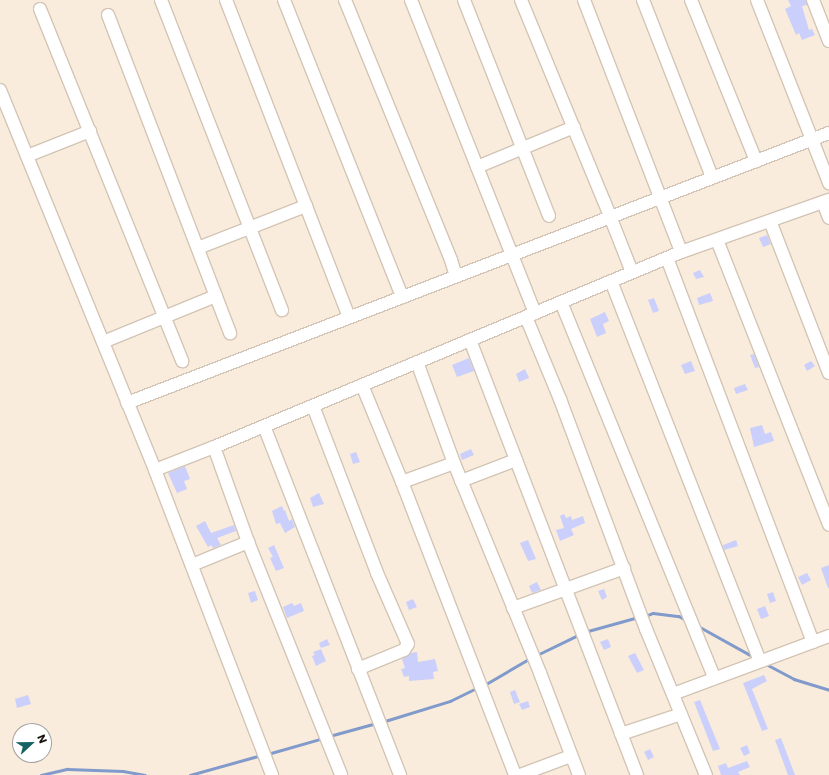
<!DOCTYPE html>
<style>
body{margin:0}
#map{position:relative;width:829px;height:775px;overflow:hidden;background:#faecdc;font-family:Poppins,sans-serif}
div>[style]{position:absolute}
.stream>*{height:2.5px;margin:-1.25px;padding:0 1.25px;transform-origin:1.25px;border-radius:1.25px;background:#819acc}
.building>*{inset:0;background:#cacffc}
.roads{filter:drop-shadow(1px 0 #d3c5b5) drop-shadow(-1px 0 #d3c5b5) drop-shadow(0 1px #d3c5b5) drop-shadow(0 -1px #d3c5b5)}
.minor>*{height:12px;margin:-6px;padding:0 6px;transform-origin:6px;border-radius:6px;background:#fff}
span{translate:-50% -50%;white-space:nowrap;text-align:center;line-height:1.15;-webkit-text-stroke:3px #fff;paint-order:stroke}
.north{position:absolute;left:12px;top:723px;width:40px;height:40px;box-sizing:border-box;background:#fff;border:1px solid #a3a19f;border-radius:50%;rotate:68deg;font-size:11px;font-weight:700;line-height:16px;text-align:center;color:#18140e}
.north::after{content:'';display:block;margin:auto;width:14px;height:18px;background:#146362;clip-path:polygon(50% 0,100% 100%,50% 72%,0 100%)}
</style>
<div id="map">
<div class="stream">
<i style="left:648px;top:615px;width:5px;rotate:-22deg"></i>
<i style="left:653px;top:613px;width:26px;rotate:7deg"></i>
<i style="left:679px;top:616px;width:6px;rotate:31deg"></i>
<i style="left:700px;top:627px;width:62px;rotate:29.1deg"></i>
<i style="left:588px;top:631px;width:49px;rotate:-15.5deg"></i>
<i style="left:539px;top:654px;width:41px;rotate:-25.9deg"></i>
<i style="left:768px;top:665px;width:30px;rotate:28deg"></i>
<i style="left:794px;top:679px;width:37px;rotate:17deg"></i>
<i style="left:486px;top:684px;width:48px;rotate:-30.3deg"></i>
<i style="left:385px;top:721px;width:68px;rotate:-17.1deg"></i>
<i style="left:450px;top:701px;width:28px;rotate:-26deg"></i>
<i style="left:333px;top:735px;width:41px;rotate:-15.4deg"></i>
<i style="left:271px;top:753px;width:51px;rotate:-15.9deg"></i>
<i style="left:41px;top:775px;width:27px;rotate:-13deg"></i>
<i style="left:67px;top:769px;width:56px;rotate:2deg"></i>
<i style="left:123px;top:771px;width:22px;rotate:10deg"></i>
<i style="left:190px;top:775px;width:71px;rotate:-15.6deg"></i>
</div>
<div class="building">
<i style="clip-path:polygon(788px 0,806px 0,807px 5px,802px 6px,809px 30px,812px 29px,815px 35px,802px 40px,799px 33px,796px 35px,785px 9px,791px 6px)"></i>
<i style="clip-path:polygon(767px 235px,771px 244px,763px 247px,759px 238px)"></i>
<i style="clip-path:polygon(700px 270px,704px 277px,696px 279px,693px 273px)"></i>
<i style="clip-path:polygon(710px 293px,713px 301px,699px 305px,697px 298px)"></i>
<i style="clip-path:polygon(654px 298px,659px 311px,653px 313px,648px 300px)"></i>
<i style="clip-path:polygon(605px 312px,609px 321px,603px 324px,606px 333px,597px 337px,590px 319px)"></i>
<i style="clip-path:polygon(754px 354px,759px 367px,755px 368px,750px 355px)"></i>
<i style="clip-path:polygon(469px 358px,474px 371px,457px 377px,452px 365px)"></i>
<i style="clip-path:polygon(691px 361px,695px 371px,685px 374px,681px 365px)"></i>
<i style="clip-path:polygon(811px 361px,815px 366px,807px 371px,804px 365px)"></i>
<i style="clip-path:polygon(525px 369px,529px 378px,519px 382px,516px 374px)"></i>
<i style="clip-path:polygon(745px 384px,748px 390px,736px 394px,734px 388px)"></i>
<i style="clip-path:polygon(762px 425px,765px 434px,771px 432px,774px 441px,754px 447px,750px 428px)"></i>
<i style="clip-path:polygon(471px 449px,474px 455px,462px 460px,460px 454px)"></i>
<i style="clip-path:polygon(356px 452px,360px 462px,353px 464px,350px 454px)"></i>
<i style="clip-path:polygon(185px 466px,190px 479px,184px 481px,187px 489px,177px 493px,168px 473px)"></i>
<i style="clip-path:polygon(319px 493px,324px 504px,313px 507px,310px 498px)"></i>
<i style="clip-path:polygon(282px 506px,284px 511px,285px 510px,289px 521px,292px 519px,295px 527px,285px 533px,280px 523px,276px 524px,272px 511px)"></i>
<i style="clip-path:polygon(564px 514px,566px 518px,571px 516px,572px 520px,583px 516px,585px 523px,571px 529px,574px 535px,560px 541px,556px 530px,564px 528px,560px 516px)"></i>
<i style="clip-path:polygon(205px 521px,211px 533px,234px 525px,236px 531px,217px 538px,221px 545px,213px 548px,211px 545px,208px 547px,196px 526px)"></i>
<i style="clip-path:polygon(528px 540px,536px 559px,528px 561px,520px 543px)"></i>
<i style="clip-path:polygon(736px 540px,738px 546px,724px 550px,723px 545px)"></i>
<i style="clip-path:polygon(274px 545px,284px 568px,276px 571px,270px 558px,273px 557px,268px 548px)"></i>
<i style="clip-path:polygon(829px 565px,829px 588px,828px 588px,821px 568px)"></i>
<i style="clip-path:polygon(807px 573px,811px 580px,802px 585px,798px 577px)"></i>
<i style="clip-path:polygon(537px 582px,541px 590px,532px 593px,529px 586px)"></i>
<i style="clip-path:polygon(604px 589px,607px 597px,602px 600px,598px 591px)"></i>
<i style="clip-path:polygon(255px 591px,258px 600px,251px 603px,248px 593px)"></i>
<i style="clip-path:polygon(773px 592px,776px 601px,770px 603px,767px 594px)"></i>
<i style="clip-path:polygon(413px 599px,417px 607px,409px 610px,406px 602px)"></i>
<i style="clip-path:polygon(292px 603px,294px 606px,301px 603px,304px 611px,287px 618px,283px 607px)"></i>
<i style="clip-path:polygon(765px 606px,769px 616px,761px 619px,757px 609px)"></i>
<i style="clip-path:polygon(327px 639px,330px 645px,321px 648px,319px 643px)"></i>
<i style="clip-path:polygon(608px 639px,611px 647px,604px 650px,600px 642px)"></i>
<i style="clip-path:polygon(321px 649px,326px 661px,316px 666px,312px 656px,315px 655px,313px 652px)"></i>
<i style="clip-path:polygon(417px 652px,418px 662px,435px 659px,438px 671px,433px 672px,434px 679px,409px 681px,409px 676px,404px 677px,401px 669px,405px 668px,402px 659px,411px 653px)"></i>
<i style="clip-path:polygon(635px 653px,644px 670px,637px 673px,628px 656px)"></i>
<i style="clip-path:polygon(764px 675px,767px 681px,752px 689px,768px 729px,762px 731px,743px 683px)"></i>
<i style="clip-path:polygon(515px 690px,520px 702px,514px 704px,510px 692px)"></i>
<i style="clip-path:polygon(28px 695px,31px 704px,17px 708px,15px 699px)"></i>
<i style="clip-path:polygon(700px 700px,720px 749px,713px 751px,694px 702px)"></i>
<i style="clip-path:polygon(528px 701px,530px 707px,522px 710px,519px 704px)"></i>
<i style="clip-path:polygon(781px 738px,795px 775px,788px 775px,775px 740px)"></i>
<i style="clip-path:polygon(747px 745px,750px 753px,744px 756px,740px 748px)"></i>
<i style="clip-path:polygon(650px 749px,654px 757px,648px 760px,644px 752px)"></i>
<i style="clip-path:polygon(747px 761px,750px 767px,738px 772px,740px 775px,721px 775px,718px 766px,726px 763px,728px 768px)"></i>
</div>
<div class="roads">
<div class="minor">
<i style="left:161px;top:0;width:333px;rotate:68.7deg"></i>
<i style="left:226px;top:0;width:340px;rotate:68.8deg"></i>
<i style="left:284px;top:0;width:320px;rotate:68.3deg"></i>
<i style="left:345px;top:0;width:281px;rotate:67.8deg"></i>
<i style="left:451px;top:260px;width:17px;rotate:73deg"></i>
<i style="left:411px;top:0;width:337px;rotate:68.4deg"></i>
<i style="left:464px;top:0;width:232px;rotate:68.5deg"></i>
<i style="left:521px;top:0;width:217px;rotate:67.6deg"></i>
<i style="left:604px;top:201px;width:76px;rotate:68.5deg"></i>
<i style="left:584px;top:0;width:270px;rotate:68.9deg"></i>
<i style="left:643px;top:0;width:190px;rotate:68.7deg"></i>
<i style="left:691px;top:0;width:174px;rotate:68deg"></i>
<i style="left:757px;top:0;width:197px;rotate:68.5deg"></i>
<i style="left:813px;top:0;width:44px;rotate:68.7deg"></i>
<i style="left:40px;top:9px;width:380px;rotate:68deg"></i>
<i style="left:108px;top:15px;width:341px;rotate:69deg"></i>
<i style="left:0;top:90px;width:410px;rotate:67.8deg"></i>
<i style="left:155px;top:470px;width:327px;rotate:69deg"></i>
<i style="left:27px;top:156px;width:68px;rotate:-21.6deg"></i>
<i style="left:477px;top:167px;width:105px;rotate:-22.4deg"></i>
<i style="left:823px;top:202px;width:17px;rotate:69deg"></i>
<i style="left:770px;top:221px;width:163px;rotate:68.8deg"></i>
<i style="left:717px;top:240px;width:306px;rotate:68.5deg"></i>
<i style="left:198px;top:248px;width:116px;rotate:-21.3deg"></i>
<i style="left:667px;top:258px;width:411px;rotate:69.2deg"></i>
<i style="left:611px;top:281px;width:408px;rotate:68.6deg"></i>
<i style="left:561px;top:302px;width:405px;rotate:67.8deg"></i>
<i style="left:526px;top:317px;width:89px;rotate:67.5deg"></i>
<i style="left:560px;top:399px;width:246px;rotate:69.5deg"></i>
<i style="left:646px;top:629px;width:158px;rotate:67.7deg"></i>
<i style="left:470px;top:340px;width:466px;rotate:69deg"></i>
<i style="left:103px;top:342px;width:122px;rotate:-22.2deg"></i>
<i style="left:417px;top:362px;width:108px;rotate:69.9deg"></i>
<i style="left:454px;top:463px;width:227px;rotate:67.7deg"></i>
<i style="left:540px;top:673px;width:109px;rotate:69.1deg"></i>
<i style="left:362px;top:385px;width:105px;rotate:67.6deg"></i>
<i style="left:402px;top:482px;width:314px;rotate:68.9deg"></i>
<i style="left:127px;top:403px;width:752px;rotate:-21.04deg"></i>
<i style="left:313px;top:406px;width:179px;rotate:69deg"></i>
<i style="left:377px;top:573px;width:77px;rotate:66.4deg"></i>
<i style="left:408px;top:644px;width:7px;rotate:124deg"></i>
<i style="left:404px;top:650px;width:50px;rotate:157.6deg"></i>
<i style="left:264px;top:426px;width:375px;rotate:68.7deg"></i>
<i style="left:214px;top:447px;width:101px;rotate:70.3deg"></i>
<i style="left:248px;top:542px;width:251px;rotate:68.2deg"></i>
<i style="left:155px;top:470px;width:63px;rotate:-21.3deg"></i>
<i style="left:214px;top:447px;width:506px;rotate:-22.66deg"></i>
<i style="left:681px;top:252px;width:157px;rotate:-19.4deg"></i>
<i style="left:461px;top:481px;width:59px;rotate:-20.9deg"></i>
<i style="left:402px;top:482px;width:55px;rotate:-20.1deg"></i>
<i style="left:192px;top:565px;width:61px;rotate:-22.3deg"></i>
<i style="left:513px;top:608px;width:118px;rotate:-19.8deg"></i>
<i style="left:673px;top:694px;width:166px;rotate:-20.4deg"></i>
<i style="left:621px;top:734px;width:63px;rotate:-18.4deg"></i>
<i style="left:520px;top:775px;width:54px;rotate:-20.4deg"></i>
</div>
</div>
<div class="north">N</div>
</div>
